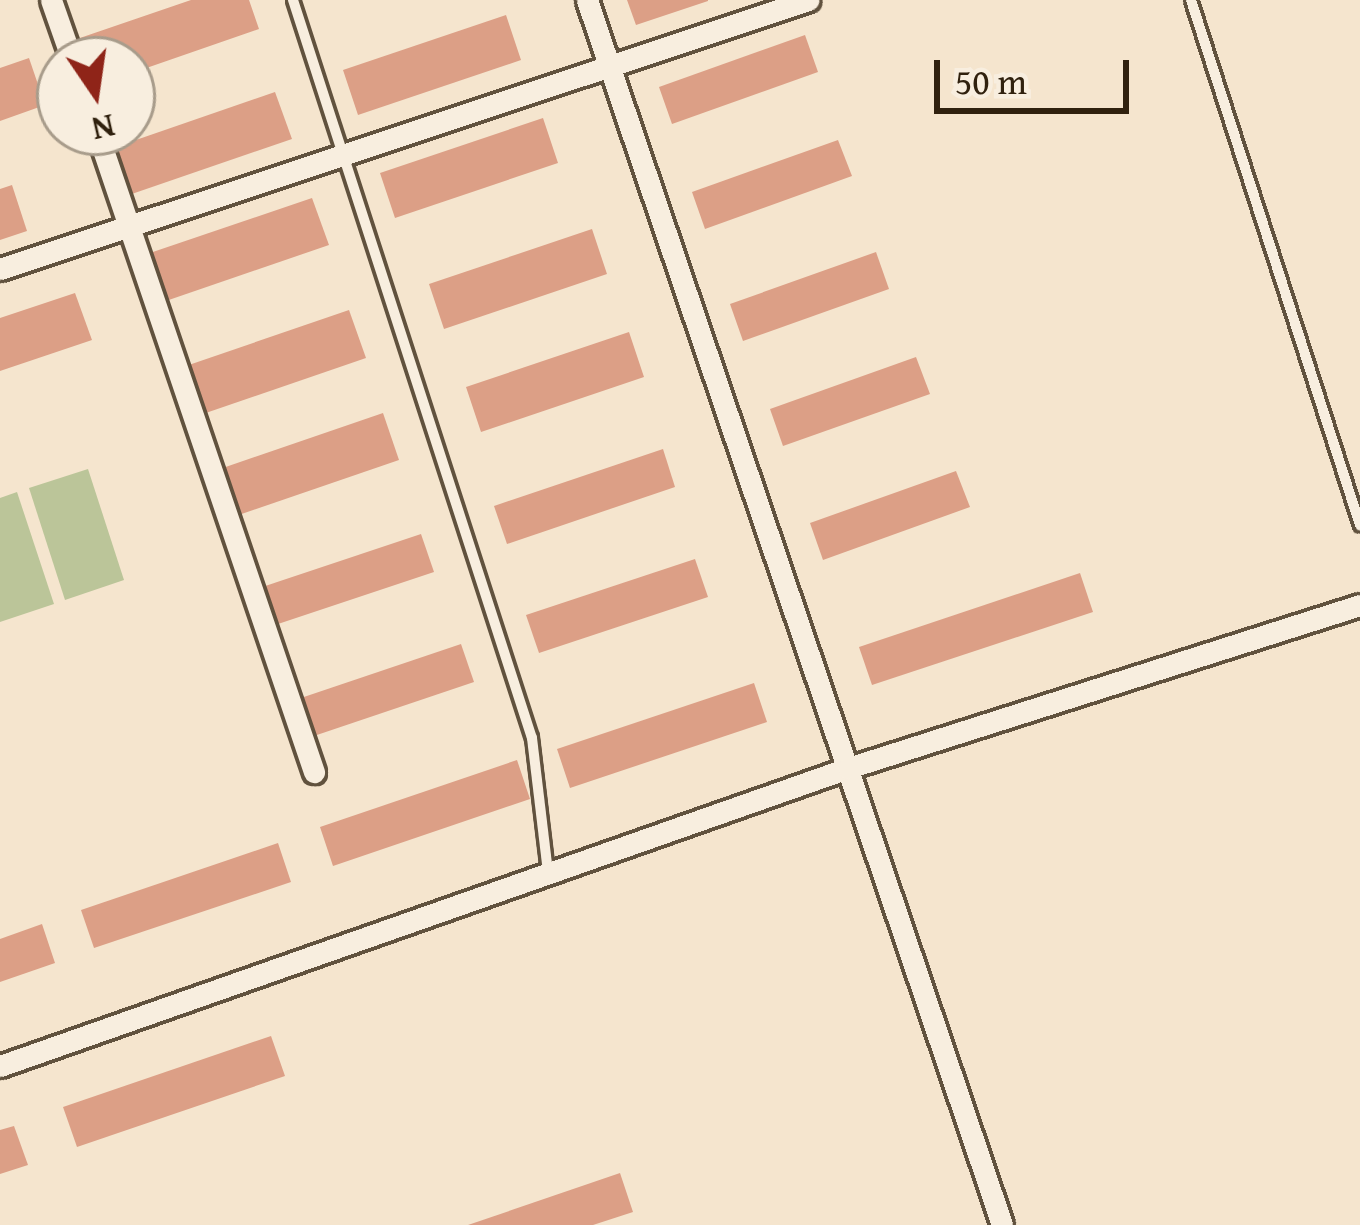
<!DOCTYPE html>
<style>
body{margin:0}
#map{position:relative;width:1360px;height:1225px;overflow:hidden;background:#f5e5ce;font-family:"Gentium Book Plus",serif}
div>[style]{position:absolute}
.green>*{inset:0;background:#bbc599}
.building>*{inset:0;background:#dc9f86}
.roads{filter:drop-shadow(3px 0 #61523e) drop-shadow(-3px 0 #61523e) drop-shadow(0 3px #61523e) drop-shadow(0 -3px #61523e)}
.service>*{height:10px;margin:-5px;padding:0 5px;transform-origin:5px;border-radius:5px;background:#f8eedf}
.minor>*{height:21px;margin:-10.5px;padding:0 10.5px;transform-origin:10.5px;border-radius:10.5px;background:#f8eedf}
span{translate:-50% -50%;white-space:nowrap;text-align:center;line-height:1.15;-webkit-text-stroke:9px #f8eedf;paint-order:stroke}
.north{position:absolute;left:36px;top:36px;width:120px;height:120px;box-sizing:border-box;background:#f8eedf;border:3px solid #a89c8b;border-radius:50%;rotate:167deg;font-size:33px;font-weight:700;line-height:48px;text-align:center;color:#30210e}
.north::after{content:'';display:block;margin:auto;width:42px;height:54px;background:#8f2418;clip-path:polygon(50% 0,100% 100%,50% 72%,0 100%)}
.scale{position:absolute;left:934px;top:60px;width:195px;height:54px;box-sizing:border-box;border:6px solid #30210e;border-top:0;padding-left:15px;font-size:36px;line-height:42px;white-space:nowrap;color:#30210e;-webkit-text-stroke:9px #f8eedf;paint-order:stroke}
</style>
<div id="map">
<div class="green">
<i style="clip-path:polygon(88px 469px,124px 580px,65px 600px,29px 488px)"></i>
<i style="clip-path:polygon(17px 492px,54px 604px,0 622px,0 498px)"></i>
</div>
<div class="building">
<i style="clip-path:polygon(191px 0,249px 0,259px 29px,132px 73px,132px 60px,81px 60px,74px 40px)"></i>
<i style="clip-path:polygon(627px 0,708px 0,708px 1px,636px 25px)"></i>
<i style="clip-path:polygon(506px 15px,521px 60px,358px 115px,343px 70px)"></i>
<i style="clip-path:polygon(805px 35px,818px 72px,672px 124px,659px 87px)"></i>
<i style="clip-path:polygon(29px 58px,45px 105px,0 121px,0 68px)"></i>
<i style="clip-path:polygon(275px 92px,292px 139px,123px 197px,107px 150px)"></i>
<i style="clip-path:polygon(543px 118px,558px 163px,395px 218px,380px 173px)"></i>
<i style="clip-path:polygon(838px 140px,852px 176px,705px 229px,692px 192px)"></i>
<i style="clip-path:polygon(12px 185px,27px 231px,0 240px,0 189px)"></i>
<i style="clip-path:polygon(312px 198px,329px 245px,160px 303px,144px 255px)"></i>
<i style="clip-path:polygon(592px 229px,607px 274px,444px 329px,429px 284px)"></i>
<i style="clip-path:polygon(876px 252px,889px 289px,743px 341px,730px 304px)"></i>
<i style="clip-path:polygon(75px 293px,92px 340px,0 371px,0 318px)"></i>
<i style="clip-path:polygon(349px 310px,366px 358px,197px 416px,180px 368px)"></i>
<i style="clip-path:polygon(629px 332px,644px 377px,481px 432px,466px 387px)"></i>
<i style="clip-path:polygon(916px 357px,930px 394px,783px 446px,770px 409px)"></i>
<i style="clip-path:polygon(383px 413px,399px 460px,230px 518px,214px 471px)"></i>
<i style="clip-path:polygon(663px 449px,675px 487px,507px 544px,494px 506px)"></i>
<i style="clip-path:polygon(956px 471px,970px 507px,823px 560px,810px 523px)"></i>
<i style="clip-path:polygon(421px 534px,434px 572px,266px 628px,253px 590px)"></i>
<i style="clip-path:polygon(695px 559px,708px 597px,539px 653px,526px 615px)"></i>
<i style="clip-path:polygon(1080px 573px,1093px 612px,872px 685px,859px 647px)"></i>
<i style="clip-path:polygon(461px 644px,474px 682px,305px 739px,292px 701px)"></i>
<i style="clip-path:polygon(754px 683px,767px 722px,570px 788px,557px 749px)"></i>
<i style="clip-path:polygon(517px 760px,530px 799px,333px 866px,320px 827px)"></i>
<i style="clip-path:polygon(278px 843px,291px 882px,94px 948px,81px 910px)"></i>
<i style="clip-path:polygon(42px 924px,55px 963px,0 982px,0 939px)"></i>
<i style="clip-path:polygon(271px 1036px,285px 1076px,77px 1147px,63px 1107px)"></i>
<i style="clip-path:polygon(14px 1126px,28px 1165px,0 1174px,0 1130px)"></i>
<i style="clip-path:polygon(620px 1173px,633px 1212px,593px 1225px,468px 1225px)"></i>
</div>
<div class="roads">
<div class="service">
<i style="left:293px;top:0;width:776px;rotate:72.06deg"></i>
<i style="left:532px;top:738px;width:136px;rotate:83.2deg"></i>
<i style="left:1191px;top:0;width:552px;rotate:72.16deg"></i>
</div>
<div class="minor">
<i style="left:51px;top:0;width:64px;rotate:70.7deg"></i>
<i style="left:587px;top:0;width:1293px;rotate:71.28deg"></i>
<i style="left:97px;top:132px;width:676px;rotate:71.27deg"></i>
<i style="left:0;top:269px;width:852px;rotate:-18.41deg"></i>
<i style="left:0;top:1066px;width:899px;rotate:-19.36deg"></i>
<i style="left:848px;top:768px;width:537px;rotate:-17.66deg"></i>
</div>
</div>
<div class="north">N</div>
<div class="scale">50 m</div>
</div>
